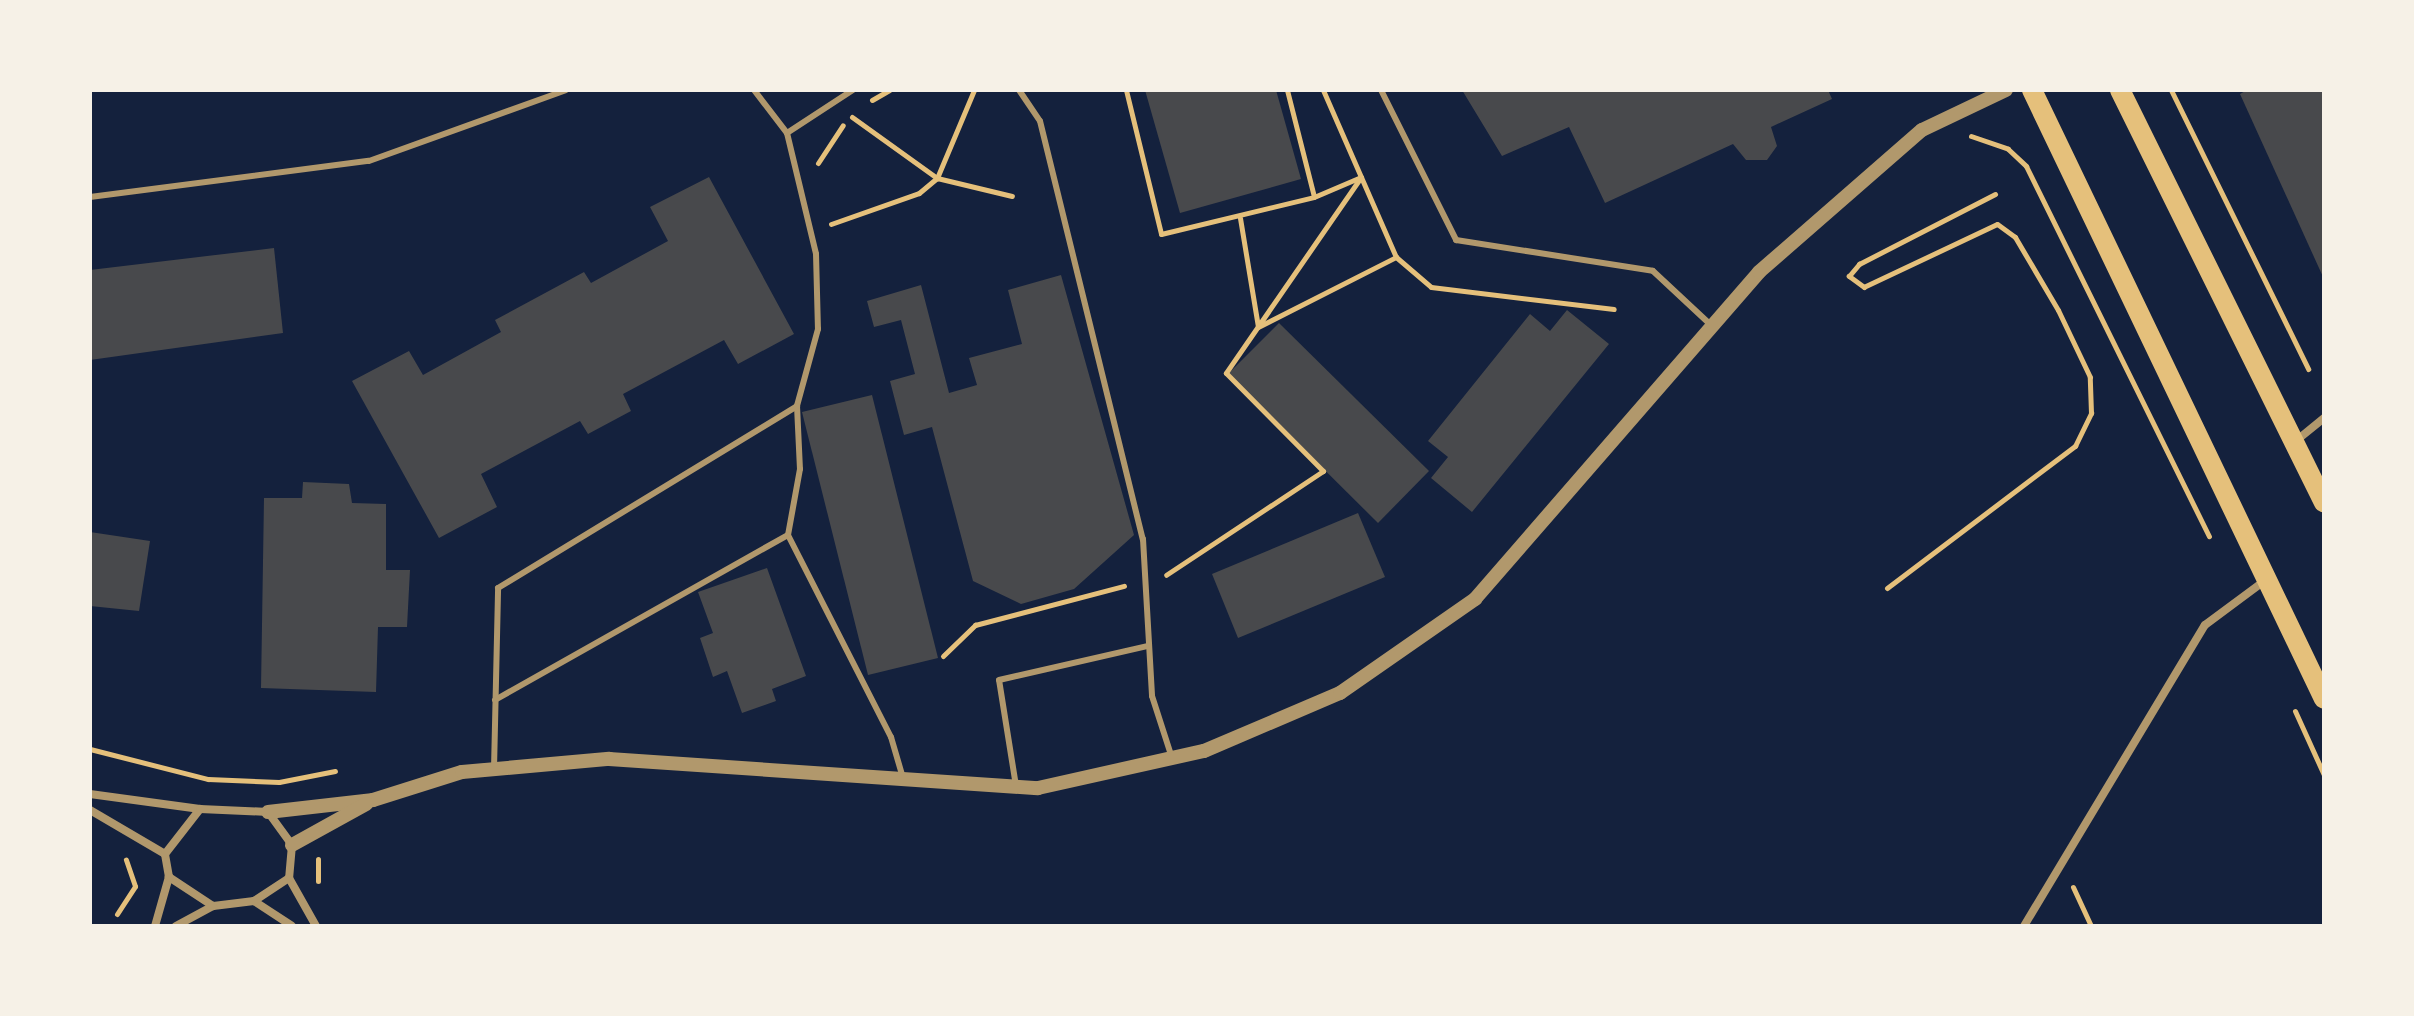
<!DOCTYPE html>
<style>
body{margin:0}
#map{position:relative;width:2414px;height:1016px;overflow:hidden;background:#14213d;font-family:Roboto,sans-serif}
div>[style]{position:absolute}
.building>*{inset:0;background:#48494c}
.path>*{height:5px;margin:-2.5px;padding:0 2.5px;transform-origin:2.5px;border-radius:2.5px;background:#e5c07b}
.service>*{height:6px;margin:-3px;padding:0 3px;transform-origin:3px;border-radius:3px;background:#b1986c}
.minor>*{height:8px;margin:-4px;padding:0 4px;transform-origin:4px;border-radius:4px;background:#b1986c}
.tertiary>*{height:14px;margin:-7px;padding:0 7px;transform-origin:7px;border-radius:7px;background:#b1986c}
.primary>*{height:20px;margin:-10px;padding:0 10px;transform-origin:10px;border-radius:10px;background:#e5c07b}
span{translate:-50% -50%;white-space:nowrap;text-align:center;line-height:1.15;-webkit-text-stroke:6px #f6f1e7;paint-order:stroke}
.frame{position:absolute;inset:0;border:92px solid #f6f1e7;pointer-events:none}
</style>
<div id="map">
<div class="building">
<i style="clip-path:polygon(1145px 90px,1276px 90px,1301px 179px,1180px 213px)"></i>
<i style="clip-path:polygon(1462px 90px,1828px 90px,1832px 99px,1771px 127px,1777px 146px,1767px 160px,1746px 160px,1733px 144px,1605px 203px,1569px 127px,1502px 156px)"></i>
<i style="clip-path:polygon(2247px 90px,2324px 90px,2324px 279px,2240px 94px)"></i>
<i style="clip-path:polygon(709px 177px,794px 334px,738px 364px,724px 340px,623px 394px,631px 411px,588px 434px,580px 421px,481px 474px,497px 507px,439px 538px,352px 381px,409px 351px,423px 375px,501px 332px,495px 320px,584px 272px,591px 283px,668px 241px,650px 207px)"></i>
<i style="clip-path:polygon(274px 248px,283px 333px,90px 360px,90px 270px)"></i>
<i style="clip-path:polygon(1061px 275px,1134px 535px,1074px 589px,1021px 604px,973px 581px,932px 427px,904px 435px,890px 381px,915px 374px,901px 320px,874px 327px,867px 301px,921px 285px,949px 393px,977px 385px,969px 358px,1022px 344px,1008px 290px)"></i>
<i style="clip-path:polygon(1567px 310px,1609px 344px,1472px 512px,1431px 478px,1448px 457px,1428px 441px,1530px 314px,1550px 331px)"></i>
<i style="clip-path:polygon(1279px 323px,1429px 471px,1378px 523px,1228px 374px)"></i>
<i style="clip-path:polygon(872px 395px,938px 658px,868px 675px,802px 412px)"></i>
<i style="clip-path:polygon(303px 482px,349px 484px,352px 503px,386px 504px,386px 570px,410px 570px,407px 627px,378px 627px,376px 692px,261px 688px,264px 498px,302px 498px)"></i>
<i style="clip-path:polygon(1358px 513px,1385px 577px,1238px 638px,1212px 574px)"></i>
<i style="clip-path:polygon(90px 532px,150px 541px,139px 611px,90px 606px)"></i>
<i style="clip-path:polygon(767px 568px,806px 676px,772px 689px,776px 701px,742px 713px,727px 671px,713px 677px,700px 638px,713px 633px,698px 592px)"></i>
</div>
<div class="path">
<i style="left:1126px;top:90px;width:148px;rotate:76.3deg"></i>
<i style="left:1161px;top:234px;width:157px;rotate:-13.6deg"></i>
<i style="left:1314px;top:197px;width:51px;rotate:-23.1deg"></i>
<i style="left:1361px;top:177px;width:238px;rotate:124.6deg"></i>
<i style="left:1226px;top:373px;width:138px;rotate:45.3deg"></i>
<i style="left:1323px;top:471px;width:188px;rotate:146.5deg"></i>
<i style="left:1287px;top:90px;width:110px;rotate:75.8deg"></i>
<i style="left:1323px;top:90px;width:182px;rotate:66.4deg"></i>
<i style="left:1396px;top:257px;width:46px;rotate:40.6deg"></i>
<i style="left:1431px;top:287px;width:184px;rotate:6.9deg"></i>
<i style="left:2171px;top:90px;width:311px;rotate:63.8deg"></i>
<i style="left:872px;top:100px;width:20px;rotate:-30deg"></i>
<i style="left:852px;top:117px;width:105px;rotate:35.7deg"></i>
<i style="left:937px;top:178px;width:77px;rotate:13.5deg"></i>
<i style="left:1971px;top:136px;width:39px;rotate:19deg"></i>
<i style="left:2008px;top:149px;width:25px;rotate:43deg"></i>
<i style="left:2026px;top:166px;width:413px;rotate:63.7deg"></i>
<i style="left:818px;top:163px;width:45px;rotate:-56.7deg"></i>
<i style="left:1240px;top:218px;width:110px;rotate:80.6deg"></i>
<i style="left:1258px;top:327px;width:155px;rotate:-26.9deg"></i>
<i style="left:831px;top:224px;width:93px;rotate:-19.4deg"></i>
<i style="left:919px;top:193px;width:23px;rotate:-40deg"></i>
<i style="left:937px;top:178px;width:95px;rotate:-67.2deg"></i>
<i style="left:1887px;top:588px;width:236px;rotate:-37.1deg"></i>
<i style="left:2075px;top:446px;width:37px;rotate:-64deg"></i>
<i style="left:2091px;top:413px;width:36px;rotate:-92deg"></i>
<i style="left:2090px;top:377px;width:74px;rotate:-115.5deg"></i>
<i style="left:2058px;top:310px;width:85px;rotate:-120.5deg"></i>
<i style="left:2015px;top:237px;width:22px;rotate:-144deg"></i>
<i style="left:1997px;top:224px;width:147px;rotate:154.7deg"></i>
<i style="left:1864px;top:287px;width:19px;rotate:-144deg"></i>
<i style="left:1849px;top:276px;width:16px;rotate:-50deg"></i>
<i style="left:1859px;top:264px;width:153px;rotate:-27.2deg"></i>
<i style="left:943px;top:656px;width:45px;rotate:-44.1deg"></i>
<i style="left:975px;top:625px;width:154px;rotate:-14.7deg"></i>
<i style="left:2295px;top:711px;width:70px;rotate:65.6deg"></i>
<i style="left:90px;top:749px;width:122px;rotate:14.3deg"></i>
<i style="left:208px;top:779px;width:71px;rotate:2.4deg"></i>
<i style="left:279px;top:782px;width:57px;rotate:-11.1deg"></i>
<i style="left:318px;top:859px;width:22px;rotate:90deg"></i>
<i style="left:2073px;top:887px;width:43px;rotate:65.2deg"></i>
<i style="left:117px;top:914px;width:33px;rotate:-57deg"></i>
<i style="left:135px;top:886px;width:28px;rotate:-109deg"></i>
</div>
<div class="service">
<i style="left:754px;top:90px;width:54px;rotate:52.5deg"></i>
<i style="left:787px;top:133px;width:124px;rotate:76.5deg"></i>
<i style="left:816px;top:254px;width:75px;rotate:88.5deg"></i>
<i style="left:818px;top:329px;width:80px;rotate:105.3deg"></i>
<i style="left:797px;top:406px;width:63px;rotate:87.3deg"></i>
<i style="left:800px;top:469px;width:67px;rotate:100.3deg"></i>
<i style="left:788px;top:535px;width:227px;rotate:63deg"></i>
<i style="left:891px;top:737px;width:43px;rotate:73.7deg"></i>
<i style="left:1019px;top:90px;width:37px;rotate:56deg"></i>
<i style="left:1040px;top:121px;width:431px;rotate:76.2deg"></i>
<i style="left:1143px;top:539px;width:157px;rotate:86.7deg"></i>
<i style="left:1152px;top:696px;width:65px;rotate:72.1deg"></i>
<i style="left:1381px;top:90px;width:168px;rotate:63.4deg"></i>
<i style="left:1456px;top:240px;width:199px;rotate:8.9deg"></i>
<i style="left:1653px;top:271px;width:81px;rotate:43deg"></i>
<i style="left:787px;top:133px;width:79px;rotate:-33.1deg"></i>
<i style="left:90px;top:197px;width:281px;rotate:-7.4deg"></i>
<i style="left:369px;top:161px;width:209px;rotate:-19.8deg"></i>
<i style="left:495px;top:700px;width:336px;rotate:-29.4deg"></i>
<i style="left:494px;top:769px;width:181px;rotate:-88.7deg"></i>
<i style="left:498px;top:588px;width:350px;rotate:-31.3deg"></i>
<i style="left:1016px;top:786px;width:107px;rotate:-99.1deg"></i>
<i style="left:999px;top:680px;width:153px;rotate:-12.9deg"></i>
</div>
<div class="minor">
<i style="left:2297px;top:440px;width:35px;rotate:-39deg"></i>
<i style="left:90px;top:794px;width:111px;rotate:7.8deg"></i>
<i style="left:90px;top:810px;width:87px;rotate:30.4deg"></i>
<i style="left:289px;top:878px;width:55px;rotate:60.6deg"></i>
<i style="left:254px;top:901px;width:45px;rotate:33.3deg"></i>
<i style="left:155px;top:926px;width:51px;rotate:-74.1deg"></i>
<i style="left:169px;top:877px;width:23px;rotate:-100deg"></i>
<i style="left:165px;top:854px;width:57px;rotate:-52.1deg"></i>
<i style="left:200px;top:809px;width:68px;rotate:2.5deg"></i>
<i style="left:268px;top:812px;width:41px;rotate:54deg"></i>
<i style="left:292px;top:845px;width:33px;rotate:95deg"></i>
<i style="left:289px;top:878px;width:42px;rotate:146.7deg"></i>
<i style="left:254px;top:901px;width:41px;rotate:173deg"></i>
<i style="left:213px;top:906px;width:53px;rotate:-146.6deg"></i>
<i style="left:176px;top:926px;width:42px;rotate:-28.4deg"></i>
<i style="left:2024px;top:926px;width:351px;rotate:-59deg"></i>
<i style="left:2205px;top:625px;width:77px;rotate:-36.6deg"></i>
</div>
<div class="tertiary">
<i style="left:268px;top:812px;width:106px;rotate:-6.5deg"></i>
<i style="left:373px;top:800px;width:93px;rotate:-17.5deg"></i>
<i style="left:462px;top:772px;width:148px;rotate:-5.1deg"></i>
<i style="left:609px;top:759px;width:430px;rotate:3.9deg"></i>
<i style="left:1038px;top:788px;width:170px;rotate:-12.6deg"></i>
<i style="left:1204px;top:751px;width:148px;rotate:-23.1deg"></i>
<i style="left:1340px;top:693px;width:165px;rotate:-34.8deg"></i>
<i style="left:1475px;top:599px;width:433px;rotate:-49deg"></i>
<i style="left:1759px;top:272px;width:216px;rotate:-41.1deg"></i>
<i style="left:1922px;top:130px;width:93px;rotate:-25.5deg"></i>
<i style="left:292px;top:845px;width:85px;rotate:-29deg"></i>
</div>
<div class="primary">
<i style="left:2032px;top:90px;width:675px;rotate:64.38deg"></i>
<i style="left:2120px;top:90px;width:460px;rotate:63.7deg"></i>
</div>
<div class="frame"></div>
</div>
